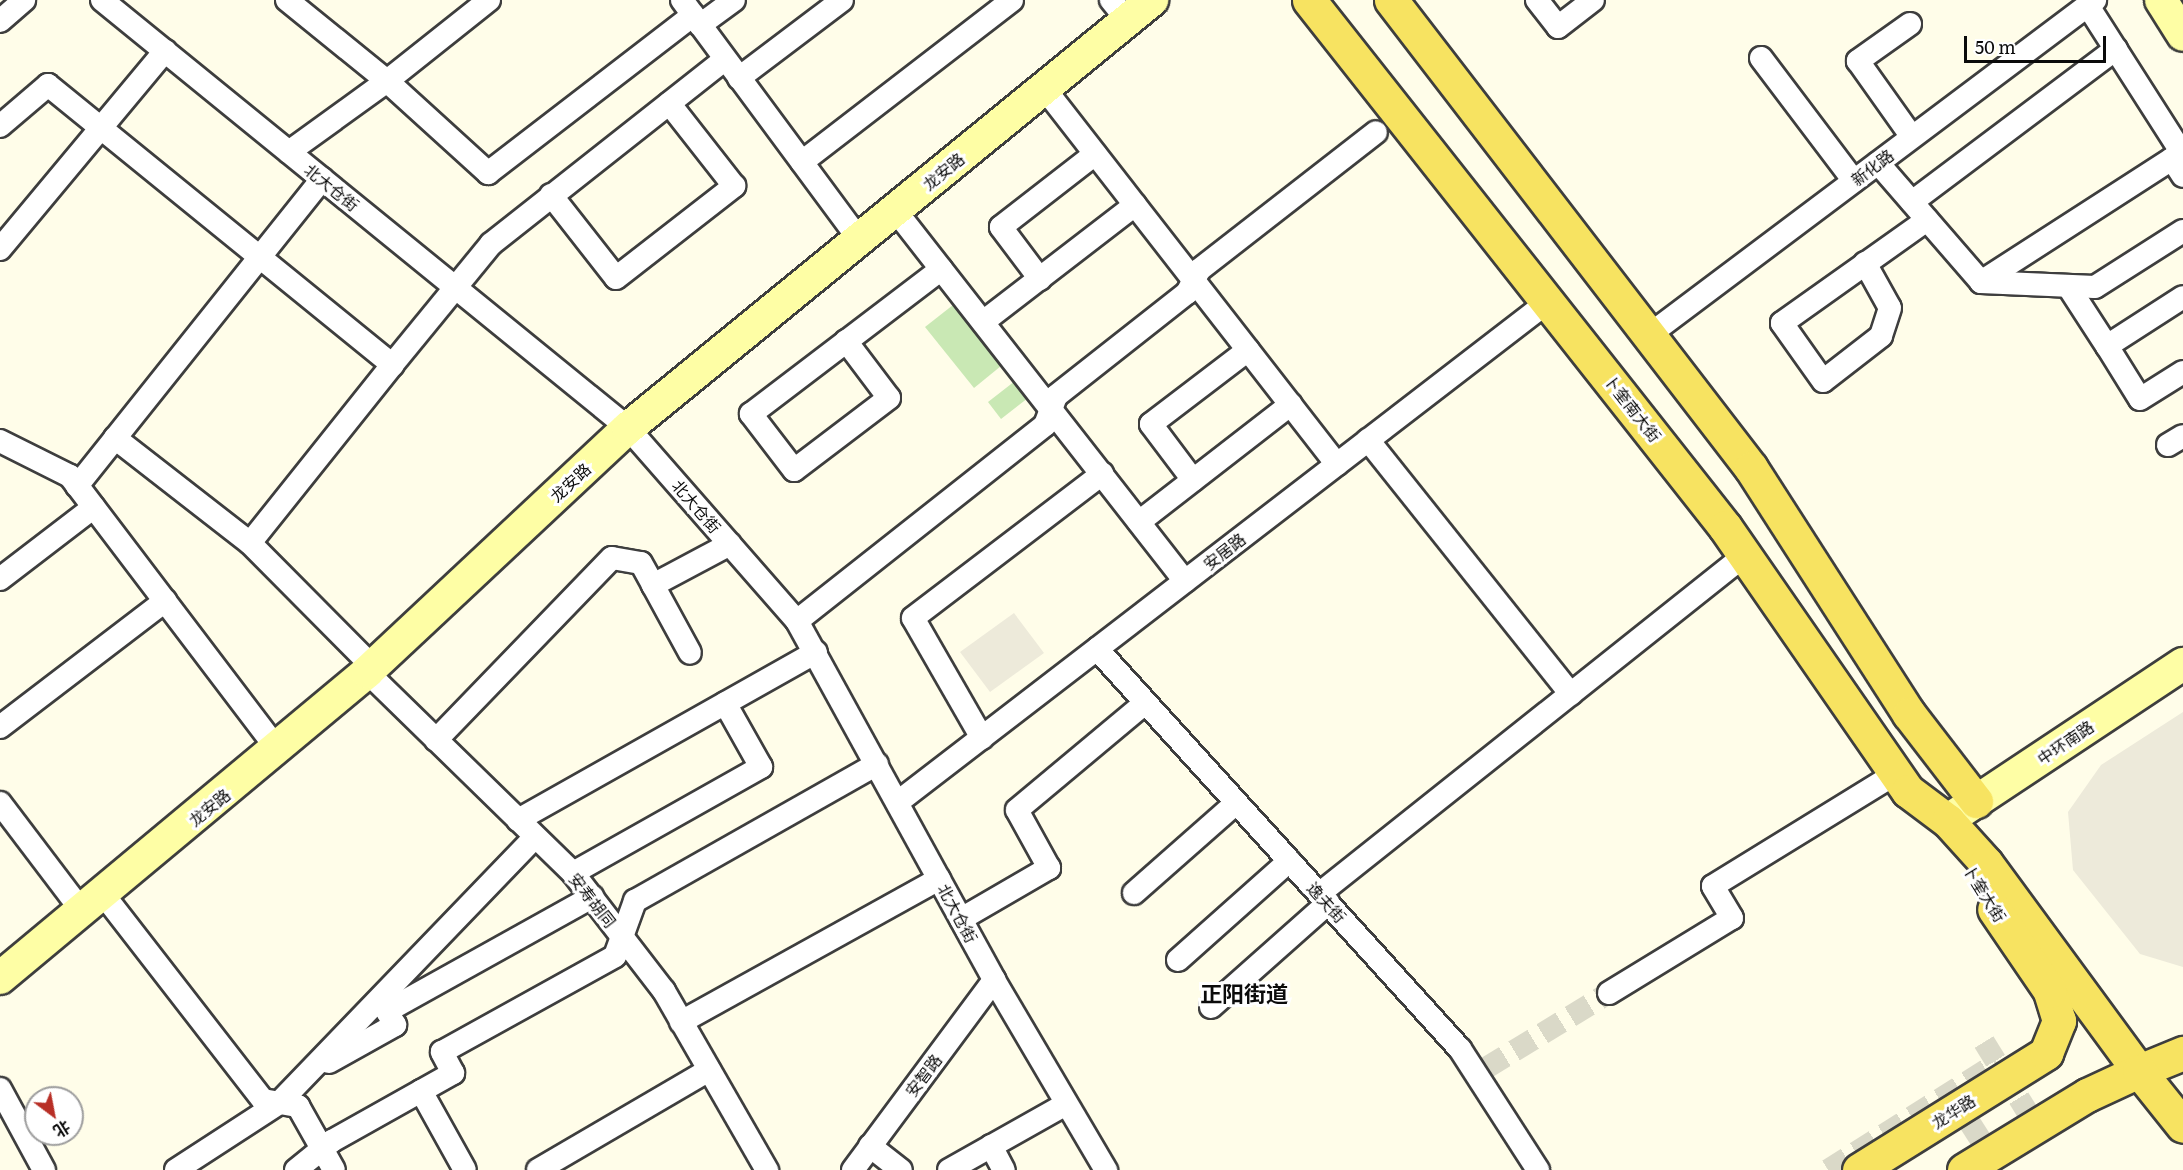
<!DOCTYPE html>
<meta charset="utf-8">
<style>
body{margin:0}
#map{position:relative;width:2183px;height:1170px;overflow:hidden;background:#fffde9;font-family:Literata,"Noto Sans SC",serif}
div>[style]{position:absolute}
.green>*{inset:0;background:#c9e8b4}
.plaza>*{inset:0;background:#edeada}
.street-tunnel>*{height:22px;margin-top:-11px;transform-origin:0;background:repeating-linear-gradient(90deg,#dad9c8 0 22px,transparent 0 33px)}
.roads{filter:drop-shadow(2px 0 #3e3e3e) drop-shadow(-2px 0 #3e3e3e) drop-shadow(0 2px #3e3e3e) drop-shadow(0 -2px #3e3e3e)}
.street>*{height:22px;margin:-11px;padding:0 11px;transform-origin:11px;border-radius:11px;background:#fff}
.secondary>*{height:32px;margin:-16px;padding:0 16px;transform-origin:16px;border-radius:16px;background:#fefea5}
.primary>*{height:33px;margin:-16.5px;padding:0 16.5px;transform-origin:16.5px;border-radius:16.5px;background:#f7e361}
span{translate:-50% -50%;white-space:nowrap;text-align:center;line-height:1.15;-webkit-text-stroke:6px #fff;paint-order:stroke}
.street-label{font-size:16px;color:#0b0b0b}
.district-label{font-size:22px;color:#0b0b0b;font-weight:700}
.north{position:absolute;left:24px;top:1086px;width:60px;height:60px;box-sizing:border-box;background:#fff;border:2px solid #9d9d9d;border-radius:50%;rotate:148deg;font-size:16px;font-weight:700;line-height:24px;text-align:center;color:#0b0b0b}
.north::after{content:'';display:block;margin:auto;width:21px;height:27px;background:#b82f26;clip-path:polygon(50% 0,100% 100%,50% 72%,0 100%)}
.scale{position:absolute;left:1964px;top:36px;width:142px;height:27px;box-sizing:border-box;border:3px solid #0b0b0b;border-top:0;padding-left:8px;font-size:18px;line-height:21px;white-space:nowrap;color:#0b0b0b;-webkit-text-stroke:4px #fff;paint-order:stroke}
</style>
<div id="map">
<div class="green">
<i style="clip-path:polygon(953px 305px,1001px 366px,974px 388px,925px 327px)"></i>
<i style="clip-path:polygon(1015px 381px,1028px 398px,1001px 419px,988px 402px)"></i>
</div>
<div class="plaza">
<i style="clip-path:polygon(1014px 613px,1044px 653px,990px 692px,960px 652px)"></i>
<i style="clip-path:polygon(2183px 712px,2183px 967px,2140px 954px,2073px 870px,2068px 812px,2101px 765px)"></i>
</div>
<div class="street-tunnel">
<i style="left:1984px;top:1042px;width:112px;rotate:58.2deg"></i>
<i style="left:1486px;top:1068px;width:144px;rotate:-31.4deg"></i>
<i style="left:1952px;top:1095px;width:76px;rotate:57.4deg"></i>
<i style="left:1828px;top:1170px;width:200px;rotate:-32.3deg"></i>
</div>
<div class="roads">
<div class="street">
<i style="left:102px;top:0;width:678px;rotate:39.13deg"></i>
<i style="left:628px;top:428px;width:257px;rotate:48.8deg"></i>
<i style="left:797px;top:621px;width:409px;rotate:61.2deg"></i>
<i style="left:994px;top:980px;width:221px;rotate:59.5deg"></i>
<i style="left:287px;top:0;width:129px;rotate:39deg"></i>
<i style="left:387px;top:81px;width:121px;rotate:144.1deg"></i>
<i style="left:489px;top:0;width:130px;rotate:141.5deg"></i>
<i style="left:387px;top:81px;width:137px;rotate:42.3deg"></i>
<i style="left:488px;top:173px;width:259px;rotate:-37.6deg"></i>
<i style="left:682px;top:0;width:297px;rotate:53.5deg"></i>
<i style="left:1111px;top:0;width:26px;rotate:51deg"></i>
<i style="left:1537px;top:0;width:34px;rotate:52deg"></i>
<i style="left:1558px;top:27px;width:44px;rotate:-37.6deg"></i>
<i style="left:2088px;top:6px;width:174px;rotate:57.4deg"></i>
<i style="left:2182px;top:153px;width:12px;rotate:149deg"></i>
<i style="left:2172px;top:159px;width:20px;rotate:57deg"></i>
<i style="left:0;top:21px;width:32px;rotate:-41deg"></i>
<i style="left:1910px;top:24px;width:64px;rotate:144.6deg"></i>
<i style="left:1858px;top:61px;width:93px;rotate:54.6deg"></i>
<i style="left:700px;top:25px;width:42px;rotate:-36.3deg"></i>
<i style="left:1761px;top:58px;width:154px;rotate:52.9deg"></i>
<i style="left:739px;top:78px;width:129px;rotate:-37.1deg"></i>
<i style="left:1044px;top:88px;width:477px;rotate:52.1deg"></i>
<i style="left:0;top:126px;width:63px;rotate:-40.5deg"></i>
<i style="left:48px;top:85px;width:444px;rotate:39.1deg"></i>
<i style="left:392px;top:365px;width:156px;rotate:-50.7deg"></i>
<i style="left:491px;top:244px;width:298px;rotate:-38.3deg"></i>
<i style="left:802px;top:162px;width:265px;rotate:-37.6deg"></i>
<i style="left:1878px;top:163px;width:157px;rotate:49.1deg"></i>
<i style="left:1981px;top:282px;width:227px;rotate:-32.8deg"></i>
<i style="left:551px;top:195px;width:105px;rotate:51.9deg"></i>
<i style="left:616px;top:278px;width:150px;rotate:-37.9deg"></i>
<i style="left:734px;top:186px;width:105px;rotate:-128.1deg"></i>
<i style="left:1912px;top:202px;width:255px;rotate:-36.9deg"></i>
<i style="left:895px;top:210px;width:471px;rotate:52deg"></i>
<i style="left:0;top:249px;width:258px;rotate:-50.2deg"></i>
<i style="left:1865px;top:263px;width:51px;rotate:60.9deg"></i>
<i style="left:1890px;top:308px;width:29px;rotate:108deg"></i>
<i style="left:1881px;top:336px;width:73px;rotate:142.2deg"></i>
<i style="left:1823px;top:381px;width:71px;rotate:-125.3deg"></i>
<i style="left:1782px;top:323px;width:178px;rotate:-35.4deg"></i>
<i style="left:1040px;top:279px;width:65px;rotate:-126.9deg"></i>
<i style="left:1001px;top:227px;width:119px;rotate:-37.8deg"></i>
<i style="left:1981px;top:282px;width:114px;rotate:2.5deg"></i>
<i style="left:2095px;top:287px;width:104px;rotate:-32.5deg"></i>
<i style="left:2068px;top:286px;width:72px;rotate:57deg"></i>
<i style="left:2107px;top:346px;width:90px;rotate:-32.8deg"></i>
<i style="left:983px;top:322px;width:192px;rotate:-37.6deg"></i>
<i style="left:1649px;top:335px;width:558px;rotate:-36.91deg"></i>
<i style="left:846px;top:341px;width:71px;rotate:53deg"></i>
<i style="left:889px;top:398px;width:119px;rotate:142.8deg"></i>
<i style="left:794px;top:470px;width:71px;rotate:-127.5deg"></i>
<i style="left:751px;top:414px;width:239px;rotate:-37.3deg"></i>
<i style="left:2107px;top:346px;width:62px;rotate:58.1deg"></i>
<i style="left:2140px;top:399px;width:51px;rotate:-32.1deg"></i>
<i style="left:115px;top:438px;width:171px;rotate:37.9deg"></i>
<i style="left:1368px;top:440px;width:325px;rotate:51.4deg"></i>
<i style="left:0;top:441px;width:78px;rotate:26.6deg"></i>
<i style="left:70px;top:476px;width:344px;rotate:52.8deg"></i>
<i style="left:2168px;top:445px;width:17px;rotate:-31deg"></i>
<i style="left:1193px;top:480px;width:70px;rotate:-126.9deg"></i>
<i style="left:1151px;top:424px;width:122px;rotate:-37.3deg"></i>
<i style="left:77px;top:486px;width:393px;rotate:-51.4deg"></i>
<i style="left:1139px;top:522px;width:192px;rotate:-37.8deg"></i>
<i style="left:0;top:579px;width:118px;rotate:-37.5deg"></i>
<i style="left:653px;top:585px;width:77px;rotate:61.4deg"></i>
<i style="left:797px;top:621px;width:316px;rotate:-38.3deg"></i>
<i style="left:1045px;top:425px;width:31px;rotate:-69deg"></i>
<i style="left:1056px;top:396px;width:167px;rotate:-38.2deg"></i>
<i style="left:1187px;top:293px;width:26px;rotate:-62deg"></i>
<i style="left:1199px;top:270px;width:224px;rotate:-37.9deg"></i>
<i style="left:1097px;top:649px;width:540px;rotate:47.78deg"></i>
<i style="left:1460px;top:1049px;width:144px;rotate:57.2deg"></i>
<i style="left:373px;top:667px;width:175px;rotate:-134.8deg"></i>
<i style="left:250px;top:543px;width:228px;rotate:-51.4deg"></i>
<i style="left:367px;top:672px;width:288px;rotate:44.3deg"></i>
<i style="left:573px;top:873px;width:149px;rotate:52.4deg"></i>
<i style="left:664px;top:991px;width:207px;rotate:60.1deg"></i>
<i style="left:0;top:727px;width:208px;rotate:-37.4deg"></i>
<i style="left:982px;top:738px;width:138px;rotate:-119.9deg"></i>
<i style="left:913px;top:618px;width:238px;rotate:-37.3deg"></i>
<i style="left:436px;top:740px;width:253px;rotate:-46deg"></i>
<i style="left:612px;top:558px;width:29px;rotate:10deg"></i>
<i style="left:641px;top:563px;width:25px;rotate:61deg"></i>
<i style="left:653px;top:585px;width:87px;rotate:-28deg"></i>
<i style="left:898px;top:802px;width:821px;rotate:-37.58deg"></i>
<i style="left:0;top:803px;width:136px;rotate:52.8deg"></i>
<i style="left:518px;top:820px;width:342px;rotate:-29.4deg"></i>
<i style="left:573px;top:873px;width:216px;rotate:-29.4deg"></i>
<i style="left:761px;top:767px;width:73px;rotate:-119.4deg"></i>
<i style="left:1134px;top:893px;width:136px;rotate:-41.4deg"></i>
<i style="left:103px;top:894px;width:261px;rotate:52.2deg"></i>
<i style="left:263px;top:1100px;width:36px;rotate:10deg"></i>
<i style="left:298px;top:1106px;width:73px;rotate:60.6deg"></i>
<i style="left:1319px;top:894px;width:543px;rotate:-38.5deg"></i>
<i style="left:961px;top:919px;width:102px;rotate:-30.1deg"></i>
<i style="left:1049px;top:868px;width:66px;rotate:-118.9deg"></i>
<i style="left:1017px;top:810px;width:167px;rotate:-39.9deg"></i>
<i style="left:1178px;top:960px;width:149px;rotate:-41.7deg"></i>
<i style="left:1609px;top:993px;width:144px;rotate:-31.4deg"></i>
<i style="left:1732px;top:918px;width:37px;rotate:-121deg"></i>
<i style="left:1713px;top:886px;width:214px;rotate:-31.6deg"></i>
<i style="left:1211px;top:1007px;width:157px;rotate:-41.6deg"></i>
<i style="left:681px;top:1022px;width:295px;rotate:-29deg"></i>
<i style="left:329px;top:1062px;width:76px;rotate:-29.3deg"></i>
<i style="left:395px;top:1025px;width:16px;rotate:-120deg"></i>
<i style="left:387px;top:1011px;width:235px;rotate:-29.1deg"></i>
<i style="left:0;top:1089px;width:92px;rotate:61.5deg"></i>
<i style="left:421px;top:1091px;width:90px;rotate:60.9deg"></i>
<i style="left:870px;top:1146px;width:39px;rotate:38deg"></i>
<i style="left:991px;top:1146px;width:27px;rotate:62deg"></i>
<i style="left:176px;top:1170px;width:123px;rotate:-33deg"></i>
<i style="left:279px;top:1103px;width:369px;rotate:-46.1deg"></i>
<i style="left:296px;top:1170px;width:46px;rotate:-38.9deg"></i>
<i style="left:332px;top:1141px;width:139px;rotate:-29.3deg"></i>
<i style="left:453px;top:1073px;width:24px;rotate:-118deg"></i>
<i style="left:442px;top:1052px;width:198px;rotate:-29deg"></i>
<i style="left:615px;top:956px;width:59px;rotate:-70deg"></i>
<i style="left:635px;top:901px;width:278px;rotate:-29.5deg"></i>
<i style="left:538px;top:1170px;width:198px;rotate:-30.3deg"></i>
<i style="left:853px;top:1170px;width:237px;rotate:-53.4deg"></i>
<i style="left:949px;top:1170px;width:134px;rotate:-29.4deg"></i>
</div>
<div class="secondary">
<i style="left:2161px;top:0;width:41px;rotate:57.8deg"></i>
<i style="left:1954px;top:816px;width:275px;rotate:-33.6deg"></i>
<i style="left:0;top:978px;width:478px;rotate:-39.8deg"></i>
<i style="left:367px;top:672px;width:357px;rotate:-43.1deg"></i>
<i style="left:628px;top:428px;width:677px;rotate:-39.24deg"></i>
</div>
<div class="primary">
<i style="left:1309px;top:0;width:671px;rotate:51.71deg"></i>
<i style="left:1725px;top:527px;width:321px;rotate:55.3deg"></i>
<i style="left:1908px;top:791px;width:50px;rotate:36.9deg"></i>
<i style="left:1948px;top:821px;width:57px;rotate:47.9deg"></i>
<i style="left:1986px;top:863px;width:258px;rotate:53.7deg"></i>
<i style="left:2139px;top:1071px;width:48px;rotate:-22.2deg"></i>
<i style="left:1391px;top:0;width:590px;rotate:52.43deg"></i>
<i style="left:1751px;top:468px;width:292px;rotate:57.3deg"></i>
<i style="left:1909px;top:714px;width:110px;rotate:52.4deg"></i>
<i style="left:1859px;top:1170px;width:221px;rotate:-32deg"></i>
<i style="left:2046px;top:1053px;width:35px;rotate:-68deg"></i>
<i style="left:2059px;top:1021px;width:31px;rotate:-107deg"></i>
<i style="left:2050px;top:991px;width:99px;rotate:-124.3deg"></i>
<i style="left:1964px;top:1170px;width:144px;rotate:-31.4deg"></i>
<i style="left:2087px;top:1095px;width:57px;rotate:-24.8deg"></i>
<i style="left:2139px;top:1071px;width:70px;rotate:51.3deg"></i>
</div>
</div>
<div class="street-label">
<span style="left:1872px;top:167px;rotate:-37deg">新化路</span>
<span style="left:943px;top:171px;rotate:-39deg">龙安路</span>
<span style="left:332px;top:187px;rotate:39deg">北大仓街</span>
<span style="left:1633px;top:408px;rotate:52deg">卜奎南大街</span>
<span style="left:570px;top:482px;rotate:-43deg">龙安路</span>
<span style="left:697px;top:506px;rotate:49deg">北大仓街</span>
<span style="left:1224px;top:551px;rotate:-38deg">安居路</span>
<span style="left:2065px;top:742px;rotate:-34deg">中环南路</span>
<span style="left:209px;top:807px;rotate:-39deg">龙安路</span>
<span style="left:1985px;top:893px;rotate:58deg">卜奎大街</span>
<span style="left:593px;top:900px;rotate:52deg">安寿胡同</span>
<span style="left:1327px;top:902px;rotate:48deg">逸夫街</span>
<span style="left:958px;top:913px;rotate:62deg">北大仓街</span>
<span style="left:923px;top:1075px;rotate:-53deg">安智路</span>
<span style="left:1953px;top:1111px;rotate:-32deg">龙华路</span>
</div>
<div class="district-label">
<span style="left:1244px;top:993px">正阳街道</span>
</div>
<div class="north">北</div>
<div class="scale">50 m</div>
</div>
